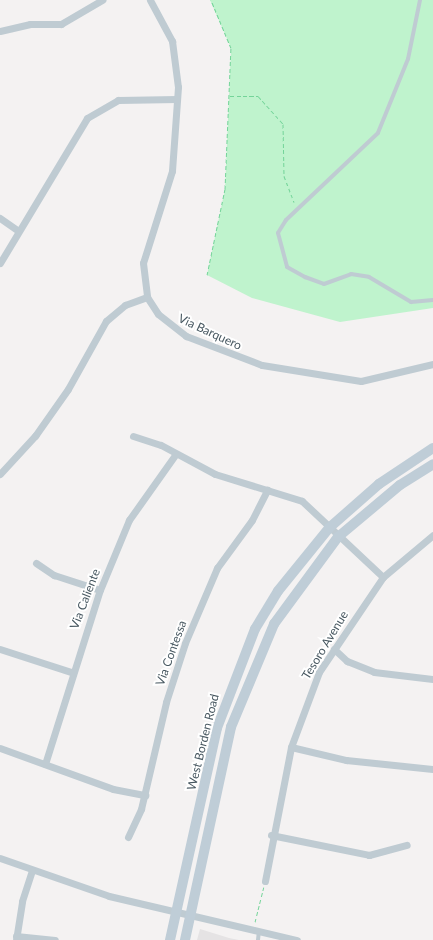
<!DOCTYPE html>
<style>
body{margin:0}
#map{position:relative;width:433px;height:940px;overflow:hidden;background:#f4f2f2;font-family:Lato,sans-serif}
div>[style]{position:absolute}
.education>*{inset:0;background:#e5e3e4}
.green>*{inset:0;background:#bff3cd}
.path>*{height:1px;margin-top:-0.5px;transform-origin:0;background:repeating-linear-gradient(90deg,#74d499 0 4px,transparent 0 6.5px)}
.service>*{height:4px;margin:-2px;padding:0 2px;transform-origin:2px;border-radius:2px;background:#bfcbd2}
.minor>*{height:7px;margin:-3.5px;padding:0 3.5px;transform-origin:3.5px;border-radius:3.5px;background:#bfcbd2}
.secondary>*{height:10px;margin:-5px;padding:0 5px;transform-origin:5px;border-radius:5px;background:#bfcdd7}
span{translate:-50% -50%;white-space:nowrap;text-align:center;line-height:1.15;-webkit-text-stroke:4px #fff;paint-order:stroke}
.street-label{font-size:12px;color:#485861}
</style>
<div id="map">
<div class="education">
<i style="clip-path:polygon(200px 929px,229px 938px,239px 940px,197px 940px)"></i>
</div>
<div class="green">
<i style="clip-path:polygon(210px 0,433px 0,433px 308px,340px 322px,252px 298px,207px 275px,225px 189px,231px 48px)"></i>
</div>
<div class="path">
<i style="left:230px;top:96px;width:28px"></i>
<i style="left:258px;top:96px;width:38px;rotate:48deg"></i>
<i style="left:283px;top:124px;width:52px;rotate:88.9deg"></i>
<i style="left:284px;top:176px;width:28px;rotate:69deg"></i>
<i style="left:207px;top:275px;width:88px;rotate:-78.2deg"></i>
<i style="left:225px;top:189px;width:141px;rotate:-87.6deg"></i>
<i style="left:231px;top:48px;width:52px;rotate:-112.6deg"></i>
<i style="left:255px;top:922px;width:36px;rotate:-76deg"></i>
</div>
<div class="service">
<i style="left:420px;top:0;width:60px;rotate:101.5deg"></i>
<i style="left:408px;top:59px;width:80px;rotate:112.1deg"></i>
<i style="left:378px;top:133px;width:127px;rotate:136.6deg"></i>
<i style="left:286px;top:220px;width:15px;rotate:122deg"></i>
<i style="left:278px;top:233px;width:35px;rotate:75deg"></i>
<i style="left:287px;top:267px;width:21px;rotate:29deg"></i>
<i style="left:305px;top:277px;width:20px;rotate:20deg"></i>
<i style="left:324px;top:284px;width:29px;rotate:-20deg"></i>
<i style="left:351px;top:274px;width:18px;rotate:9deg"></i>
<i style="left:369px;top:277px;width:49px;rotate:30.8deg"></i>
<i style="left:411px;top:302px;width:22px;rotate:-5deg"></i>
<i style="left:258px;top:940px;width:9px;rotate:-84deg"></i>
</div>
<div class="minor">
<i style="left:150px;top:0;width:47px;rotate:61.8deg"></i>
<i style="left:172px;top:41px;width:46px;rotate:82.6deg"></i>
<i style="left:178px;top:87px;width:84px;rotate:94.1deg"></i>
<i style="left:172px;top:171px;width:96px;rotate:107.5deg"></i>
<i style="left:143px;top:263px;width:34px;rotate:83deg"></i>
<i style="left:147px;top:297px;width:20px;rotate:57deg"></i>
<i style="left:158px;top:314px;width:36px;rotate:38deg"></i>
<i style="left:186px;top:336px;width:81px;rotate:20.9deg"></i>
<i style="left:262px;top:365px;width:100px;rotate:9.2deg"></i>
<i style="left:361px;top:381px;width:74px;rotate:-13.3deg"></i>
<i style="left:0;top:31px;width:31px;rotate:-13deg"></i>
<i style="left:30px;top:24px;width:31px"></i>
<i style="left:61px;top:24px;width:48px;rotate:-30.3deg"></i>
<i style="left:0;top:218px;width:21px;rotate:35deg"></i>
<i style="left:0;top:263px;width:169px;rotate:-59deg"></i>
<i style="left:87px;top:118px;width:36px;rotate:-30deg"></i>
<i style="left:118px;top:100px;width:59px;rotate:-1deg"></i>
<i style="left:133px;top:436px;width:29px;rotate:18deg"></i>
<i style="left:161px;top:445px;width:61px;rotate:28.2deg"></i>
<i style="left:215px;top:474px;width:91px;rotate:17.2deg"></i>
<i style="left:302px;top:501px;width:111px;rotate:43.2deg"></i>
<i style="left:0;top:474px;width:52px;rotate:-47.4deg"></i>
<i style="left:35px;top:436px;width:57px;rotate:-54.9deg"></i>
<i style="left:68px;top:389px;width:78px;rotate:-60.8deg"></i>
<i style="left:106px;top:321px;width:25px;rotate:-40deg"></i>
<i style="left:125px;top:305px;width:23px;rotate:-20deg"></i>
<i style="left:36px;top:563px;width:22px;rotate:34deg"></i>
<i style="left:54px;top:575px;width:48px;rotate:18.1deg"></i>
<i style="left:0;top:649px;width:75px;rotate:17.9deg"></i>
<i style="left:334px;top:649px;width:18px;rotate:43deg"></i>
<i style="left:347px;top:661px;width:29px;rotate:22deg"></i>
<i style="left:374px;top:672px;width:59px;rotate:6.8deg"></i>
<i style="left:291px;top:747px;width:57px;rotate:13.3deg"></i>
<i style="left:346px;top:760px;width:87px;rotate:5.9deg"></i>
<i style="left:0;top:748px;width:120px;rotate:19.9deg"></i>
<i style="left:113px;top:789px;width:33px;rotate:11deg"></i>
<i style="left:45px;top:764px;width:182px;rotate:-72.5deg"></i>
<i style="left:100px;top:590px;width:76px;rotate:-67.5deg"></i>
<i style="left:129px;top:520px;width:80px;rotate:-54.7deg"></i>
<i style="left:271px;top:835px;width:100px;rotate:11.5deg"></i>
<i style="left:369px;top:855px;width:39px;rotate:-15deg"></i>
<i style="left:128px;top:837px;width:31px;rotate:-65deg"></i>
<i style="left:141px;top:809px;width:110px;rotate:-76.8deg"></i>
<i style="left:166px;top:702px;width:62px;rotate:-72.1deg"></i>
<i style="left:185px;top:643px;width:82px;rotate:-66.9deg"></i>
<i style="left:217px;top:568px;width:59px;rotate:-53.9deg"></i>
<i style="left:252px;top:520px;width:34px;rotate:-63deg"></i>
<i style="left:0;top:858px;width:115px;rotate:19.2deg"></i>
<i style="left:109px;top:896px;width:193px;rotate:13.2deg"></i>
<i style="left:265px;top:881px;width:136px;rotate:-79deg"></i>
<i style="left:291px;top:747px;width:80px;rotate:-69.5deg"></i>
<i style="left:319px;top:672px;width:115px;rotate:-56deg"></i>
<i style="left:383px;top:577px;width:65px;rotate:-40deg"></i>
<i style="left:16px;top:936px;width:39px;rotate:6deg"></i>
<i style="left:16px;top:940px;width:39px;rotate:-81deg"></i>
<i style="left:22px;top:901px;width:32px;rotate:-72deg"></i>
</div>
<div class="secondary">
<i style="left:170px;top:940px;width:217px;rotate:-77.5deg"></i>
<i style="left:217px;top:728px;width:106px;rotate:-69deg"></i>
<i style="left:255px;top:629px;width:44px;rotate:-58.8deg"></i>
<i style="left:278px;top:591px;width:81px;rotate:-51deg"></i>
<i style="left:329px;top:528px;width:67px;rotate:-41.3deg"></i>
<i style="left:379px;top:484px;width:65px;rotate:-33.7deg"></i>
<i style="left:185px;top:940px;width:218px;rotate:-77.8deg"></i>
<i style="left:231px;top:727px;width:112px;rotate:-67.3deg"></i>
<i style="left:274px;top:624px;width:108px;rotate:-53.7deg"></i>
<i style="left:338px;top:537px;width:81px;rotate:-40deg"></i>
<i style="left:400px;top:485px;width:39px;rotate:-32deg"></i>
</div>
<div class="street-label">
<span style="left:210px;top:332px;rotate:25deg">Via Barquero</span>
<span style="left:85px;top:599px;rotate:-69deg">Via Caliente</span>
<span style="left:325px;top:645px;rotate:-59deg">Tesoro Avenue</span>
<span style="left:171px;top:653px;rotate:-70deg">Via Contessa</span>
<span style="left:203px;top:742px;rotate:-76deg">West Borden Road</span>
</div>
</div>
